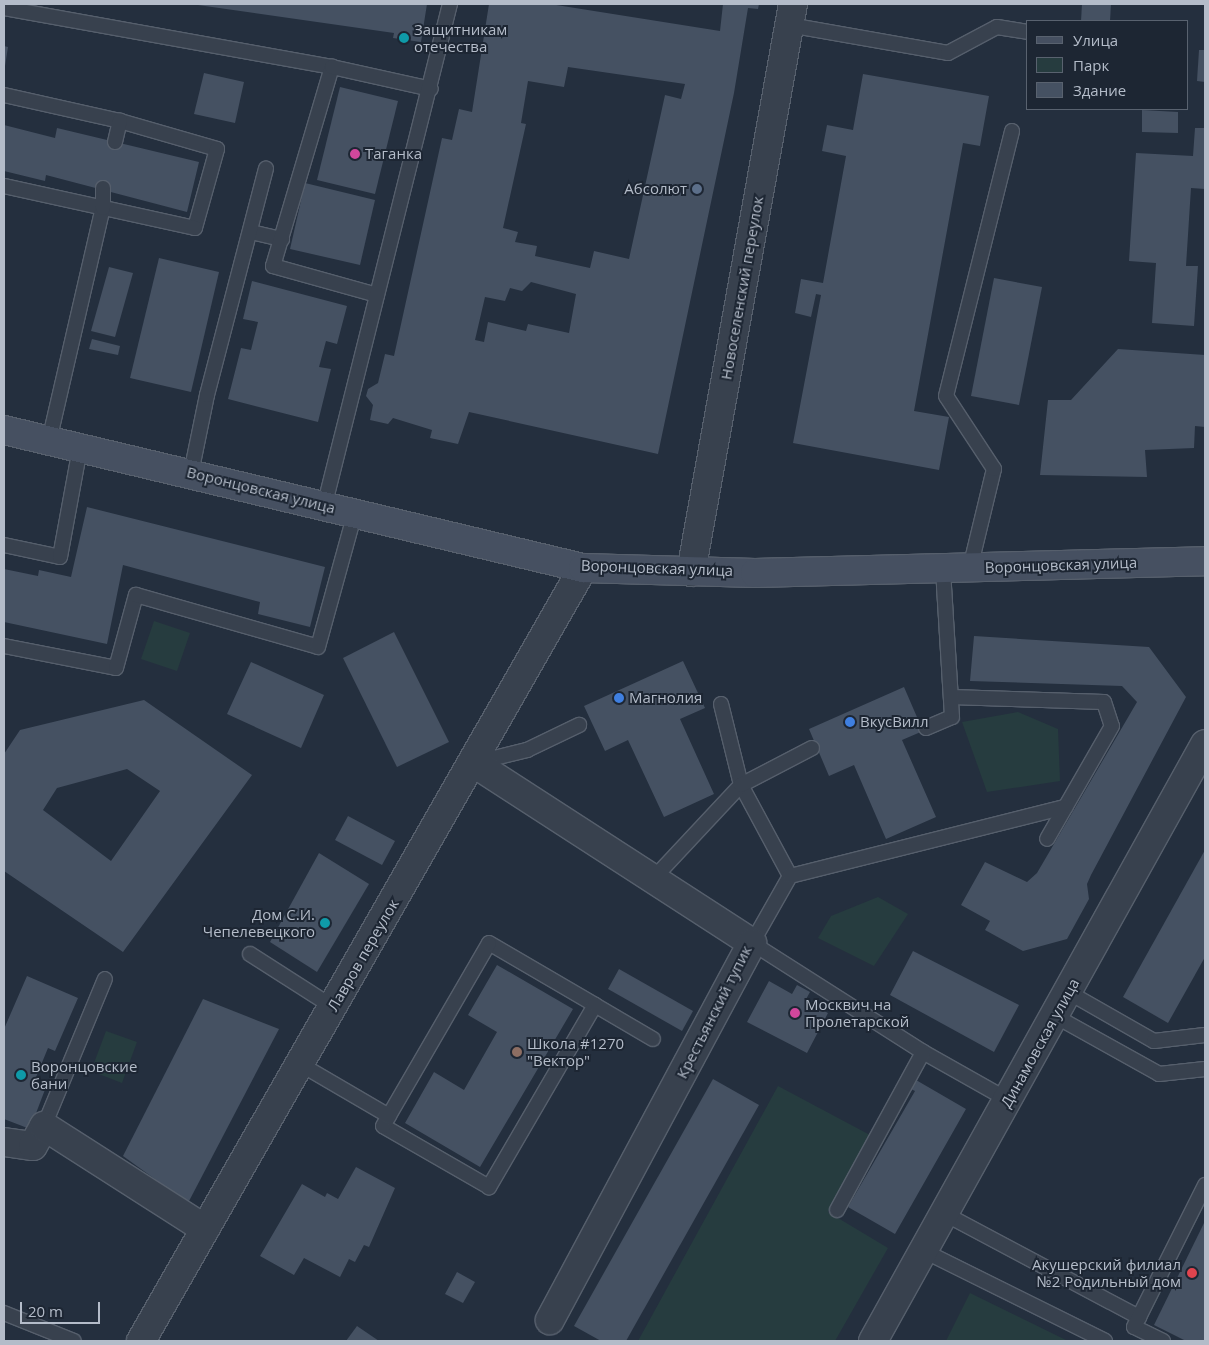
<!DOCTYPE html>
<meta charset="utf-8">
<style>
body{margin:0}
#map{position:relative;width:1209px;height:1345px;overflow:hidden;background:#242f3e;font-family:"Open Sans",sans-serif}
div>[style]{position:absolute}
.green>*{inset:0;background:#263c3f}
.building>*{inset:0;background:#455162}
.roads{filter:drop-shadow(1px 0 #565f6c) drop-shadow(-1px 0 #565f6c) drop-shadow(0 1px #565f6c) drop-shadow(0 -1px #565f6c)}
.lane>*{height:14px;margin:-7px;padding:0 7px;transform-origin:7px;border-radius:7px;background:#38414e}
.street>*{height:28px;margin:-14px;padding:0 14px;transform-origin:14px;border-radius:14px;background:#38414e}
.secondary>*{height:28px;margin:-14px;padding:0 14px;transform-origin:14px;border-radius:14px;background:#465061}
.dots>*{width:14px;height:14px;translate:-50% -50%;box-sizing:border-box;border:2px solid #1d2633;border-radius:50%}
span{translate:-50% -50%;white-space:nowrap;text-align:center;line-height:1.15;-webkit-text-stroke:4px #1d2633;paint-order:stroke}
.poi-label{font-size:15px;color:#b4bcc9}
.left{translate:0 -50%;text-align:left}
.right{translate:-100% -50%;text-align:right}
.street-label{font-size:15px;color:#b4bcc9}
.frame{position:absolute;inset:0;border:5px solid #b4bcc9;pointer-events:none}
.legend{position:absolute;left:1026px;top:20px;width:162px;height:90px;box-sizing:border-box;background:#1d2633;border:1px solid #59626f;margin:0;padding:6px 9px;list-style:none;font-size:15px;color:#b4bcc9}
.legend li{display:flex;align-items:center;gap:10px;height:25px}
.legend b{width:25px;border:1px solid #59626f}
.scale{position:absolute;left:20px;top:1302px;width:80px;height:22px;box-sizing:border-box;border:2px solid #b4bcc9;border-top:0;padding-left:6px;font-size:15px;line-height:18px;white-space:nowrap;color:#b4bcc9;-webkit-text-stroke:4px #1d2633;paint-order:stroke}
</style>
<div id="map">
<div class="green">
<i style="clip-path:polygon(154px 621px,190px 633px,177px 671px,141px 659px)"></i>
<i style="clip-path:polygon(1018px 712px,1058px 729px,1060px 781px,987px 792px,962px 722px)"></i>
<i style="clip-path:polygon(878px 897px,908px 914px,874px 966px,818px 938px,831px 916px)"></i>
<i style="clip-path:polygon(106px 1031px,137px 1042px,122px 1083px,91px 1071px)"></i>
<i style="clip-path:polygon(778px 1086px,870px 1135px,828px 1212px,888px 1248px,835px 1341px,638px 1341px)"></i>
<i style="clip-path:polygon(970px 1293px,1066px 1340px,1065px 1341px,946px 1341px)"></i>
</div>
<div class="building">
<i style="clip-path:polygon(191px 4px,427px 4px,421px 42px,393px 38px,394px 33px)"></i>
<i style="clip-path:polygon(evenodd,489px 4px,550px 4px,720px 31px,723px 4px,759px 4px,758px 9px,748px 8px,734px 93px,658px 454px,469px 412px,458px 444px,430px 438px,432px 430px,393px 418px,388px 424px,370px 420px,373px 405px,366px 396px,368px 389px,378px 383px,385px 354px,394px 356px,442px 138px,452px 140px,459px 109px,472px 112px,489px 4px,568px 67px,685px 84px,681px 99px,665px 95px,629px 259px,594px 251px,590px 268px,535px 256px,537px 246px,515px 242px,518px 232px,503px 228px,526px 124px,521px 123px,528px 81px,564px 87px,568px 67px,489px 4px,531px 282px,576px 294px,569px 333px,528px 324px,526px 331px,488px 322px,484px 342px,475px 340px,485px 297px,505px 301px,510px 288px,522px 291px,531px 282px)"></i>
<i style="clip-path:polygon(1082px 4px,1111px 4px,1110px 21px,1081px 21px)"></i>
<i style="clip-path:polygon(4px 46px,8px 47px,5px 66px,4px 66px)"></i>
<i style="clip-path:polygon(1199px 50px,1205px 50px,1205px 82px,1197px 81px)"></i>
<i style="clip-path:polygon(204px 73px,244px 82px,235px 123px,194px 114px)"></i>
<i style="clip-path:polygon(863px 74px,989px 96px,980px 146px,963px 143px,914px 411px,949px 417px,939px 470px,793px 443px,821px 295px,816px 294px,811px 317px,795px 313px,801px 279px,823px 283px,846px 156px,822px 151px,827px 125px,853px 130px)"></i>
<i style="clip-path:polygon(340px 87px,398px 101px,375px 194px,317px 180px)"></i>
<i style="clip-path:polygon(1142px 110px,1178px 112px,1178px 133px,1142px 132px)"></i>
<i style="clip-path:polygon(4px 125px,55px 138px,57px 128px,199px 162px,187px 212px,46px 175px,45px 181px,4px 171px)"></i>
<i style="clip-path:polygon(1195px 128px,1205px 128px,1205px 189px,1191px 188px,1186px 266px,1198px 266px,1194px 326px,1152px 323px,1156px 263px,1129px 261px,1136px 153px,1193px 156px)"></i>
<i style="clip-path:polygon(305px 183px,375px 200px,360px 265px,290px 249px)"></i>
<i style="clip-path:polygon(159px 258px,219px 272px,191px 392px,130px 378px)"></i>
<i style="clip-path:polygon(109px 267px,133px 273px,115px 337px,91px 331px)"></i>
<i style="clip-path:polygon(994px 278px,1042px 287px,1019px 405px,971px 396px)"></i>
<i style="clip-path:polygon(252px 281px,347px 306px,337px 344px,326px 341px,319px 367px,331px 369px,318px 422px,228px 399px,241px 348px,251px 350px,258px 322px,243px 319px)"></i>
<i style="clip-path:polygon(92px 339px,120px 346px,118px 355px,89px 349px)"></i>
<i style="clip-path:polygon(1118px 349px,1205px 355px,1205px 427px,1195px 426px,1194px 448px,1145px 450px,1147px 477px,1040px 475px,1048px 400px,1071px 400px)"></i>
<i style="clip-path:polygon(87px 507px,325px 567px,310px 627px,258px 614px,260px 602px,123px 565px,107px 644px,4px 622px,4px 569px,38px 576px,39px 570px,71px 577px)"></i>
<i style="clip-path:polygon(394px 632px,449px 742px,397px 767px,343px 658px)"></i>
<i style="clip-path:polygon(974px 636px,1149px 647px,1186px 697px,1091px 875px,1087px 884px,1089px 899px,1067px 939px,1023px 951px,985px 930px,990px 921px,961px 905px,985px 862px,1027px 882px,1037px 873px,1137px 702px,1122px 686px,970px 681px)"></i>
<i style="clip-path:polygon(683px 661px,705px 708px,680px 719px,714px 794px,664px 817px,628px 740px,605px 751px,584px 706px)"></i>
<i style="clip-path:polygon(251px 662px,324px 695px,301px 748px,227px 714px)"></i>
<i style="clip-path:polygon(904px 687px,923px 731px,902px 740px,936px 817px,886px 839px,854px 765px,829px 776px,809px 729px)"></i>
<i style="clip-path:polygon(evenodd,144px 700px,252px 775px,123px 952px,4px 871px,4px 754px,20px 730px,144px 700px,127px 769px,160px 791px,111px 861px,43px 810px,57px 788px,127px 769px)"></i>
<i style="clip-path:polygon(348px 816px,395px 841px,382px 865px,335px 840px)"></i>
<i style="clip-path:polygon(1205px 850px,1205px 957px,1168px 1023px,1123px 997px)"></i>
<i style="clip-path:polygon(319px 853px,369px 884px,317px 972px,270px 942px)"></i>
<i style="clip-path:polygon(913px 951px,1019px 1005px,994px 1052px,890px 995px)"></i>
<i style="clip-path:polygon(497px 965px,573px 1009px,480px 1167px,405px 1123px,434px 1072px,464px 1090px,497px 1032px,468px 1015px)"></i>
<i style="clip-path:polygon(619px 969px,693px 1011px,682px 1031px,608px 989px)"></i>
<i style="clip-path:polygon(27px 976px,78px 998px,55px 1051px,48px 1048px,34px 1082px,46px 1087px,30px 1129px,4px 1119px,4px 1029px)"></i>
<i style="clip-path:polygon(769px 981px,792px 994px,797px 985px,810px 992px,805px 1001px,828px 1013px,807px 1053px,747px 1022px)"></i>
<i style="clip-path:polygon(203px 999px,279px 1029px,188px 1203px,123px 1156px)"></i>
<i style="clip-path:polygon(713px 1079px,759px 1105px,626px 1341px,601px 1341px,574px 1326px)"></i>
<i style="clip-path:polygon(916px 1080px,966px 1109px,895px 1234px,848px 1207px,915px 1091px,911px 1089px)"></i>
<i style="clip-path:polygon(356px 1167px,395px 1188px,369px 1247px,364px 1245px,355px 1262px,349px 1259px,340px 1277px,304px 1258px,294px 1275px,260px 1256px,302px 1184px,325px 1197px,327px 1193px,338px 1199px)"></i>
<i style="clip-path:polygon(1205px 1221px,1205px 1341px,1186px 1341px,1154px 1325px)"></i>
<i style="clip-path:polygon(457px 1272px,475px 1282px,463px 1303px,445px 1294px)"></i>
<i style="clip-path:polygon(357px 1326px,379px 1341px,346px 1341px)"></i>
</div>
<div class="roads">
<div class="lane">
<i style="left:4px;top:8px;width:333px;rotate:10.2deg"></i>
<i style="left:789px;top:25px;width:161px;rotate:10deg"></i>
<i style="left:948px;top:53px;width:55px;rotate:-28deg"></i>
<i style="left:997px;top:27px;width:31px;rotate:9deg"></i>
<i style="left:4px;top:95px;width:119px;rotate:12.6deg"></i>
<i style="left:120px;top:121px;width:101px;rotate:16.1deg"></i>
<i style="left:217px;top:149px;width:82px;rotate:105.6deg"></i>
<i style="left:195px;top:228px;width:196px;rotate:-167.6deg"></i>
<i style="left:115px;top:142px;width:22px;rotate:-77deg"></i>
<i style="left:251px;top:232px;width:32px;rotate:13deg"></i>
<i style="left:377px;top:295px;width:108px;rotate:-164.4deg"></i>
<i style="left:273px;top:266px;width:208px;rotate:-73.5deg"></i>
<i style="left:332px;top:67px;width:101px;rotate:12.5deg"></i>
<i style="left:49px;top:441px;width:239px;rotate:-77deg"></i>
<i style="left:103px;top:208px;width:20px;rotate:-90deg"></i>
<i style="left:191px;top:473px;width:80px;rotate:-78.4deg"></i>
<i style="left:207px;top:395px;width:234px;rotate:-75.4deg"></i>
<i style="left:324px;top:507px;width:519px;rotate:-75.94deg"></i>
<i style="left:4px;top:545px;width:57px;rotate:12.1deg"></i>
<i style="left:60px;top:557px;width:111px;rotate:-79.6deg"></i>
<i style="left:970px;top:568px;width:102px;rotate:-76.4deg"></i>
<i style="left:994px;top:469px;width:87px;rotate:-123.3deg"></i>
<i style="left:946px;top:396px;width:273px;rotate:-76deg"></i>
<i style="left:4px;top:646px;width:114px;rotate:11.1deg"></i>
<i style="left:116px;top:668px;width:76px;rotate:-74.7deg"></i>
<i style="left:136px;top:595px;width:189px;rotate:15.9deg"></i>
<i style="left:318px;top:647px;width:139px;rotate:-74.6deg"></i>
<i style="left:951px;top:697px;width:153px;rotate:1.9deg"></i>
<i style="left:1104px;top:702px;width:25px;rotate:72deg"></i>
<i style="left:1112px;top:726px;width:130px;rotate:119.9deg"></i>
<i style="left:721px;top:704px;width:83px;rotate:76.1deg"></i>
<i style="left:741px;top:785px;width:103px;rotate:61.7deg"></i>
<i style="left:926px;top:728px;width:28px;rotate:-23deg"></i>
<i style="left:952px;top:717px;width:149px;rotate:-93.5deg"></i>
<i style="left:474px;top:763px;width:55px;rotate:-13.8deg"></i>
<i style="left:527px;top:750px;width:58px;rotate:-25.7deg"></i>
<i style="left:653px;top:879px;width:129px;rotate:-46.9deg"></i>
<i style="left:741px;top:785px;width:80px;rotate:-27.5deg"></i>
<i style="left:489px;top:943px;width:123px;rotate:30.3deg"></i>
<i style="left:595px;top:1005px;width:211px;rotate:120.2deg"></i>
<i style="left:489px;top:1187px;width:122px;rotate:-150.1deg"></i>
<i style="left:383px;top:1126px;width:211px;rotate:-59.9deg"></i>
<i style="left:250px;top:954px;width:98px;rotate:32.6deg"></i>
<i style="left:1068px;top:992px;width:99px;rotate:29.7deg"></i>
<i style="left:1154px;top:1041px;width:51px;rotate:-6.7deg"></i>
<i style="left:595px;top:1005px;width:67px;rotate:30.4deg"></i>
<i style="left:1055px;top:1016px;width:119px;rotate:29.1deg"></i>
<i style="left:1159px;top:1074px;width:46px;rotate:-6.2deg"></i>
<i style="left:300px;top:1064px;width:103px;rotate:30.3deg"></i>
<i style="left:1008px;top:1100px;width:98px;rotate:-150.5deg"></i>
<i style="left:923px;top:1052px;width:203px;rotate:-147.5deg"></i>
<i style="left:752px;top:943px;width:77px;rotate:-60.4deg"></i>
<i style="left:790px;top:876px;width:284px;rotate:-14.1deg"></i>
<i style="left:44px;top:1126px;width:159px;rotate:-67.5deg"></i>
<i style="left:837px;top:1210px;width:180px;rotate:-61.4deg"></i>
<i style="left:945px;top:1214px;width:220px;rotate:28deg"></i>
<i style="left:924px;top:1251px;width:202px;rotate:26.4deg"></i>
<i style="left:4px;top:1313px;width:75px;rotate:21.8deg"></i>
<i style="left:1163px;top:1341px;width:32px;rotate:-154deg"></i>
<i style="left:1134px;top:1327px;width:159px;rotate:-63.4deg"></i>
</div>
<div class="street">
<i style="left:691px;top:572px;width:577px;rotate:-79.82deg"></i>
<i style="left:474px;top:763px;width:331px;rotate:32.9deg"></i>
<i style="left:752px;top:943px;width:428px;rotate:118.2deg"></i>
<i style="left:4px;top:1142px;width:29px;rotate:8deg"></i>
<i style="left:33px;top:1146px;width:23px;rotate:-61deg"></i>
<i style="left:44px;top:1126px;width:191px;rotate:32.6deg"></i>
<i style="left:141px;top:1341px;width:890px;rotate:-60.24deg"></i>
<i style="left:873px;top:1341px;width:683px;rotate:-60.92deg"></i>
</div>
<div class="secondary">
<i style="left:4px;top:430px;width:595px;rotate:13.41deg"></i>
<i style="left:583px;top:568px;width:172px;rotate:1.7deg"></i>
<i style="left:755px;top:573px;width:450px;rotate:-1.5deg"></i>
</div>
</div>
<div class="dots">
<i style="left:404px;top:38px;background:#0f9aa8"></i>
<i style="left:355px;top:154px;background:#d1479c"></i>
<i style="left:697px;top:189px;background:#5c6f8a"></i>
<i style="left:619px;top:698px;background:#3f7fe0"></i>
<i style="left:850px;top:722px;background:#3f7fe0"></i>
<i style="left:325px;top:923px;background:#0f9aa8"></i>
<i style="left:795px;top:1013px;background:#d1479c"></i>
<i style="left:517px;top:1052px;background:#8d6e63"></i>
<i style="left:21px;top:1075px;background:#0f9aa8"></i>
<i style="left:1192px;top:1273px;background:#e0444e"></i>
</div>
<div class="poi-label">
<span class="left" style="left:414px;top:38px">Защитникам<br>отечества</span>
<span class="left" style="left:365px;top:154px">Таганка</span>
<span class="right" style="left:687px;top:189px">Абсолют</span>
<span class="left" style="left:629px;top:698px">Магнолия</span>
<span class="left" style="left:860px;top:722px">ВкусВилл</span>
<span class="right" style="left:315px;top:923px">Дом С.И.<br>Чепелевецкого</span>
<span class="left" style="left:805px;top:1013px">Москвич на<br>Пролетарской</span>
<span class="left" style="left:527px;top:1052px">Школа #1270<br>"Вектор"</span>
<span class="left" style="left:31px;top:1075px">Воронцовские<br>бани</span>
<span class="right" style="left:1181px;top:1273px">Акушерский филиал<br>№2 Родильный дом</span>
</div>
<div class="street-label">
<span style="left:742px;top:288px;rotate:-80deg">Новоселенский переулок</span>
<span style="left:261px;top:490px;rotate:14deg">Воронцовская улица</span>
<span style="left:1061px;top:565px;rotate:-2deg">Воронцовская улица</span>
<span style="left:657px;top:568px;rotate:2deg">Воронцовская улица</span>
<span style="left:363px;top:955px;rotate:-60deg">Лавров переулок</span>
<span style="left:714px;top:1012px;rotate:-63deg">Крестьянский тупик</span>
<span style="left:1040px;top:1043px;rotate:-61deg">Динамовская улица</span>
</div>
<div class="frame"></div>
<ul class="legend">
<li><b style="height:6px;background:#465061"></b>Улица</li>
<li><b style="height:14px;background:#263c3f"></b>Парк</li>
<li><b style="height:14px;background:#455162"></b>Здание</li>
</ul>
<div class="scale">20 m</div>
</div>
